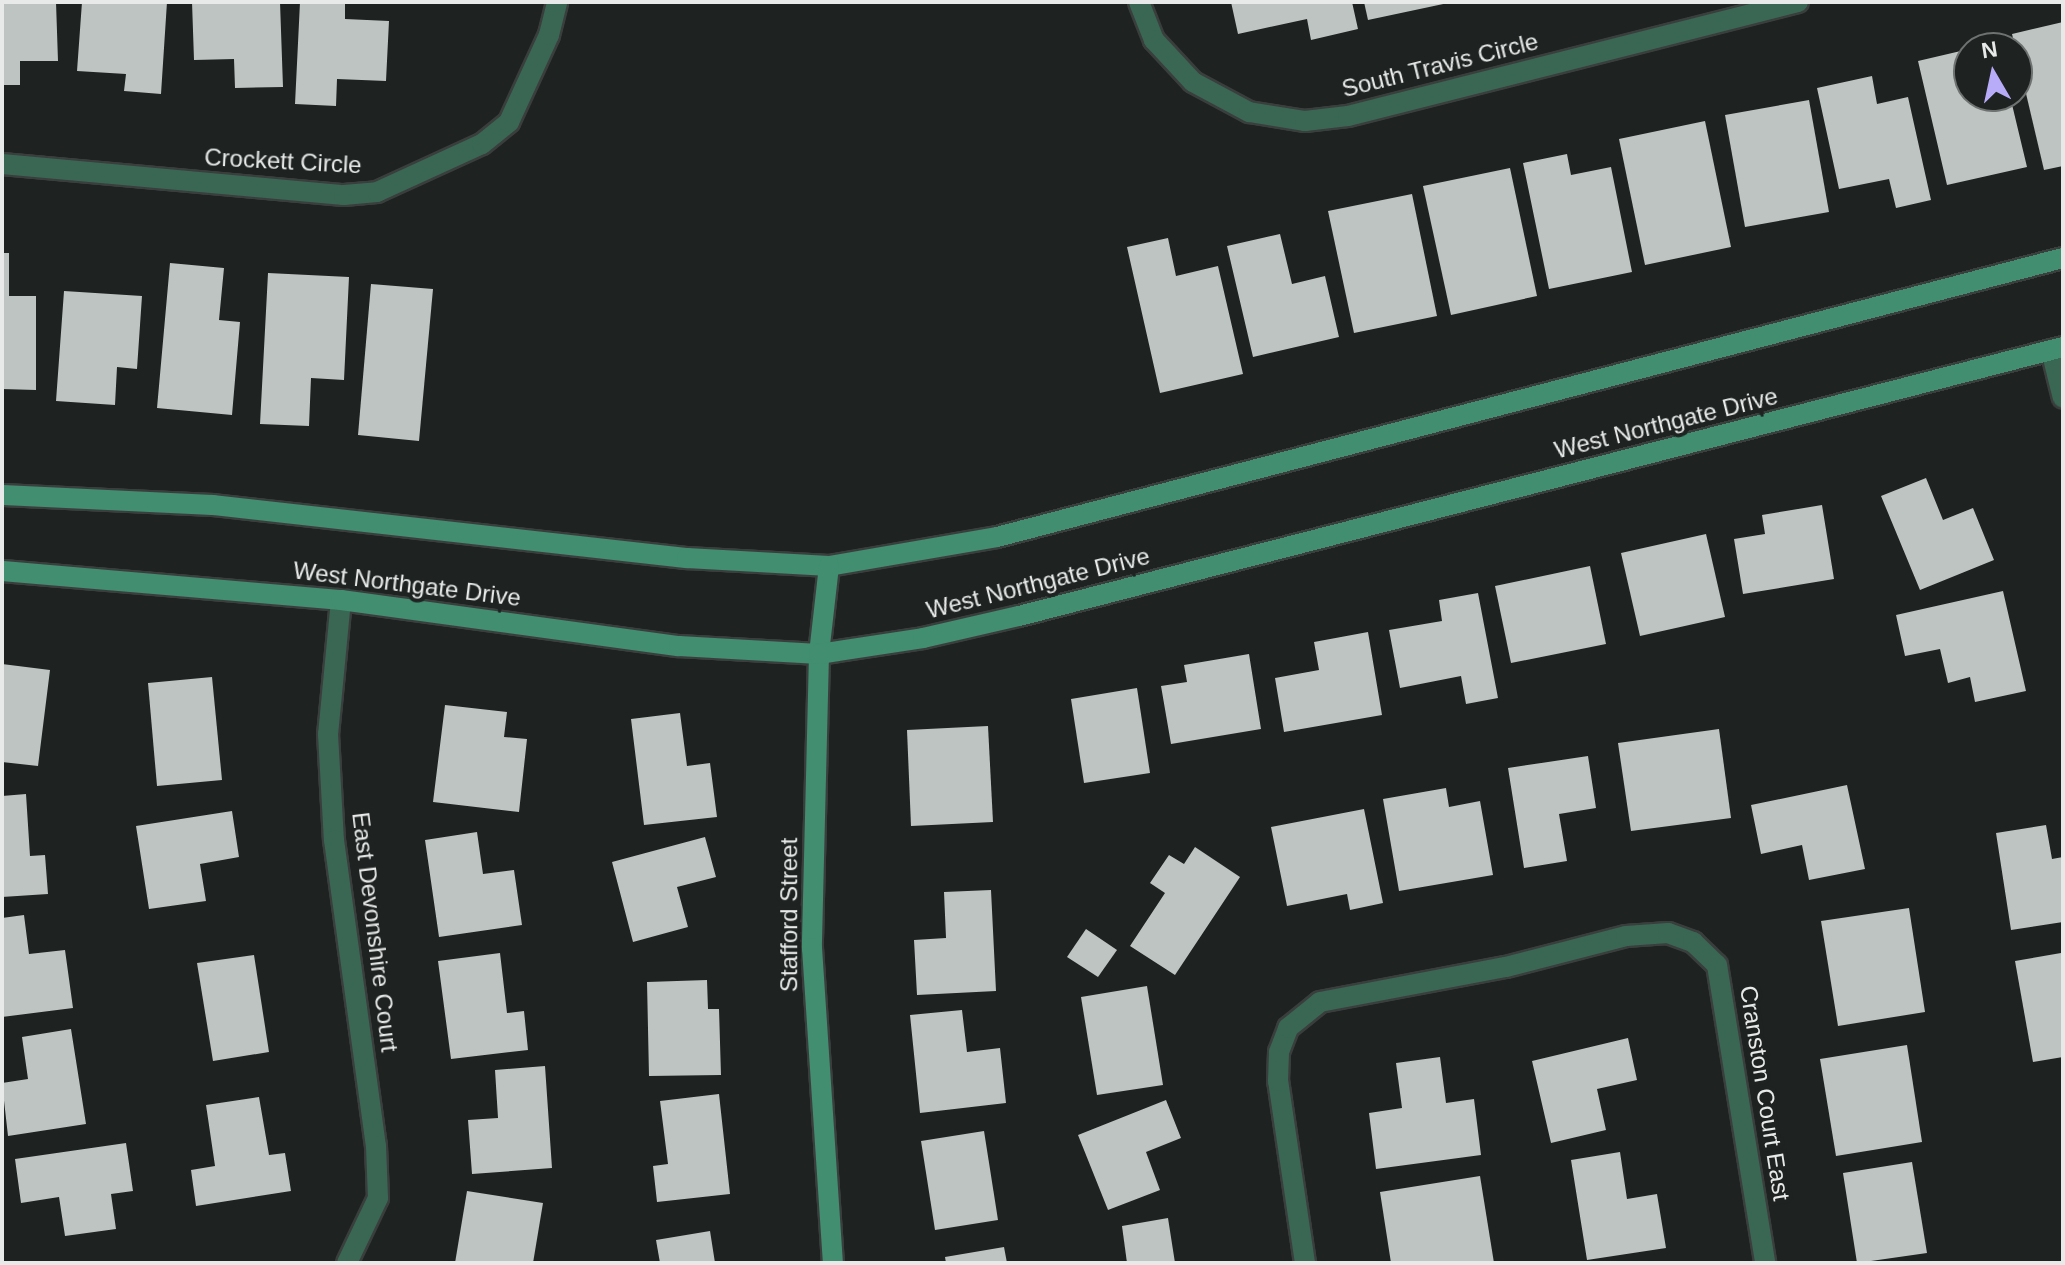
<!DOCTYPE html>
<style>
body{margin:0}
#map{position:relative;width:2065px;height:1265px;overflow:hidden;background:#1e2221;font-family:Helvetica,sans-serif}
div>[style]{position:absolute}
.building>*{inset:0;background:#bec4c1}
.roads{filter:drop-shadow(2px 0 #3a3e3d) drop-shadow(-2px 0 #3a3e3d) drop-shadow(0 2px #3a3e3d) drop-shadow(0 -2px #3a3e3d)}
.street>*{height:20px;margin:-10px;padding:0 10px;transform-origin:10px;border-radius:10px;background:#396754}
.secondary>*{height:20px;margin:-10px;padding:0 10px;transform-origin:10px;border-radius:10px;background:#418e71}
span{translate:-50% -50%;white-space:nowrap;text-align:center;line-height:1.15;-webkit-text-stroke:8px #1e2221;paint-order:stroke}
.street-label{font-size:24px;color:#e7eae9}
.frame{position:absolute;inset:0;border:4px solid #e7eae9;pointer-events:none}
.north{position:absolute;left:1953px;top:32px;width:80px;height:80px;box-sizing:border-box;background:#1e2221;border:2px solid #6e7271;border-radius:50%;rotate:351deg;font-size:22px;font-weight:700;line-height:32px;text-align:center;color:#e7eae9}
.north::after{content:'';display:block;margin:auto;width:28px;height:36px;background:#b8abf7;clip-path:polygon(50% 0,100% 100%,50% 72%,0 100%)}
</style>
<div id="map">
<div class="building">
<i style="clip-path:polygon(2px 2px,56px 2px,58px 61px,20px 61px,20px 85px,2px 85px)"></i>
<i style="clip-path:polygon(82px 2px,167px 2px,161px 94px,124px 91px,126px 74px,77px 71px)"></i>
<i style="clip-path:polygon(192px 2px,280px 2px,283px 87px,235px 88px,234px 59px,194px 60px)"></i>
<i style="clip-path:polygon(300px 2px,345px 2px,345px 19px,389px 21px,386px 81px,337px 79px,336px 106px,295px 104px)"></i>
<i style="clip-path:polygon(1231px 2px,1352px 2px,1358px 29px,1311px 40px,1307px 19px,1238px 34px)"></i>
<i style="clip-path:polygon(1364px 2px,1448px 2px,1448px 3px,1368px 20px)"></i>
<i style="clip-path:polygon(2063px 22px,2063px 166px,2044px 170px,2012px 34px)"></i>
<i style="clip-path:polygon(1965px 50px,1969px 96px,2010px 96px,2027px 167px,1947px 185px,1918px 61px)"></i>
<i style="clip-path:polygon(1872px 76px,1877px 104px,1908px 97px,1931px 200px,1896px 208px,1889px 179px,1839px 189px,1817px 88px)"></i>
<i style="clip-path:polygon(1809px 100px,1829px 212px,1745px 227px,1725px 115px)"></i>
<i style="clip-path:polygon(1705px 121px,1731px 247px,1645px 265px,1619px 139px)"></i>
<i style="clip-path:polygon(1567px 154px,1571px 175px,1611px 167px,1632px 272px,1549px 289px,1523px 163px)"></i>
<i style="clip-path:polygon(1510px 168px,1537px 296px,1451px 315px,1423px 186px)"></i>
<i style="clip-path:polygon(1412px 194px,1437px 316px,1354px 333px,1328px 211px)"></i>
<i style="clip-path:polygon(1280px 234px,1292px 284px,1325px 276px,1339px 337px,1253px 357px,1227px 246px)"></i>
<i style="clip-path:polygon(1168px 238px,1176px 276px,1218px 266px,1243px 374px,1160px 393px,1127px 247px)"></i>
<i style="clip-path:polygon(2px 253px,9px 253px,9px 296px,36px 296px,36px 390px,2px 389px)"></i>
<i style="clip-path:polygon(170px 263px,224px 268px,219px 320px,240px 322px,232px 415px,157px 408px)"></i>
<i style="clip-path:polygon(268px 273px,349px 277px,344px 380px,311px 378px,309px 426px,260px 424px)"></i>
<i style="clip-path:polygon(371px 284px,433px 289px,419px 441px,358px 435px)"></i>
<i style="clip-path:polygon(64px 291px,142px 296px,137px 369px,117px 367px,115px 405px,56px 401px)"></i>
<i style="clip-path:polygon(1926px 478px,1943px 520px,1973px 508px,1994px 560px,1920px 590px,1881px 496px)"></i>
<i style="clip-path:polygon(1822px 505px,1834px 579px,1743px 594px,1734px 539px,1765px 534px,1762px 515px)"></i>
<i style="clip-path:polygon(1706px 534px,1725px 617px,1640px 636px,1621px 553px)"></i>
<i style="clip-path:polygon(1590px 566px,1606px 644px,1511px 663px,1495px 586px)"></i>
<i style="clip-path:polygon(2003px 591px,2026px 691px,1975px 702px,1970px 677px,1948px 683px,1940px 649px,1905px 656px,1896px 615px)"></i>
<i style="clip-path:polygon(1478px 593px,1498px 698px,1466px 704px,1461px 676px,1400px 688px,1389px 630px,1442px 621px,1439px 600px)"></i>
<i style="clip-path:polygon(1368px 632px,1382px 715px,1284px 732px,1275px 678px,1319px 670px,1314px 642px)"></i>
<i style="clip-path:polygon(1249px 654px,1261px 729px,1171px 744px,1161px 686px,1187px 682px,1184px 665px)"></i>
<i style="clip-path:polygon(2px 664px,50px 670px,38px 766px,2px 762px)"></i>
<i style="clip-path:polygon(212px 677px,222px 780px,157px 786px,148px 683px)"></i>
<i style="clip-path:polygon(1137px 688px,1150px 773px,1084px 783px,1071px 699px)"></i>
<i style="clip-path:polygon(445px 705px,507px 712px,504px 737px,527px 739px,519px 812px,433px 802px)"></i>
<i style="clip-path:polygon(680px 713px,687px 766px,710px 763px,717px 817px,644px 825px,631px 719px)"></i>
<i style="clip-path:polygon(988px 726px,993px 822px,911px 826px,907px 730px)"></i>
<i style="clip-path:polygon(1719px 729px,1731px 818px,1631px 831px,1618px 743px)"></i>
<i style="clip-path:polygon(1588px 756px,1596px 808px,1559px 814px,1567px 861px,1524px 868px,1508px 768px)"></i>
<i style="clip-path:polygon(1847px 785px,1865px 869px,1809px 880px,1802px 845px,1761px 854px,1751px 805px)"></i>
<i style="clip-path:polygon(1446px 788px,1449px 807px,1480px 801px,1493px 875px,1399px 891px,1383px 799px)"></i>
<i style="clip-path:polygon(26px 794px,30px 856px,45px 855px,48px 894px,2px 897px,2px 796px)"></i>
<i style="clip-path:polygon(1364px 809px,1383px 903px,1350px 910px,1347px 894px,1287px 906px,1271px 827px)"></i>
<i style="clip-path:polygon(232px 811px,239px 857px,200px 864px,206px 901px,149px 909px,136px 826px)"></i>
<i style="clip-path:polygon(2046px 825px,2052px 859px,2063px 857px,2063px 922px,2011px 930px,1996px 833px)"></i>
<i style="clip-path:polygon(477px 832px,483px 874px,514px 870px,522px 925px,439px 937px,425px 840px)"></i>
<i style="clip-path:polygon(705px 837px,716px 877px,677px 887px,688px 927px,633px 942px,612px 862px)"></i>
<i style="clip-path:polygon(1195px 847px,1240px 877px,1175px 975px,1130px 946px,1165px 893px,1150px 883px,1169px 855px,1184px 864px)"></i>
<i style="clip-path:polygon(991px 890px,996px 991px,917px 995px,914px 940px,946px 938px,944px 892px)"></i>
<i style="clip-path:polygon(1909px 908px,1925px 1012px,1838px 1026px,1821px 921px)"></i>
<i style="clip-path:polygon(24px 915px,29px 954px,65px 950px,73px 1008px,2px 1017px,2px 918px)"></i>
<i style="clip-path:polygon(1086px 929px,1117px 950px,1098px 977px,1067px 957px)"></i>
<i style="clip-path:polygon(500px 953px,507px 1013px,524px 1011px,528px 1050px,451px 1059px,438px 961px)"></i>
<i style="clip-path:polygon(2061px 953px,2063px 1057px,2033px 1062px,2015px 961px)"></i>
<i style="clip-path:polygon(254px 955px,269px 1052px,213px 1061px,197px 963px)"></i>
<i style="clip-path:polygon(707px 980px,708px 1009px,719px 1009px,721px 1075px,649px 1076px,647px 982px)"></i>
<i style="clip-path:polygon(1147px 986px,1163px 1085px,1097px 1095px,1081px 997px)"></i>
<i style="clip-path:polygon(962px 1010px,967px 1052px,1000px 1048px,1006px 1103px,920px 1113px,910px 1015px)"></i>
<i style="clip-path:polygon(71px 1029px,86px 1124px,8px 1136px,2px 1083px,28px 1079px,22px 1037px)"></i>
<i style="clip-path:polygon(1628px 1038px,1637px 1080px,1597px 1089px,1606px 1130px,1551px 1143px,1532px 1061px)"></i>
<i style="clip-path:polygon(1907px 1045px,1922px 1142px,1836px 1156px,1820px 1059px)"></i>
<i style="clip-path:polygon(1440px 1057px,1446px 1103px,1474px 1099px,1481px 1155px,1376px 1169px,1369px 1113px,1402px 1108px,1396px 1063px)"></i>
<i style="clip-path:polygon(545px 1066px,552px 1168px,472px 1174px,468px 1120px,498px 1118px,495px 1070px)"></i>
<i style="clip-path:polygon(719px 1094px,730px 1194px,657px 1202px,653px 1166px,668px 1164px,660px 1101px)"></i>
<i style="clip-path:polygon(259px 1097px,269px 1155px,285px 1153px,291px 1191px,196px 1206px,191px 1170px,215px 1166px,206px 1105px)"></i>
<i style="clip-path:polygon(1166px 1100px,1181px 1138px,1146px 1152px,1160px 1190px,1108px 1210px,1078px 1135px)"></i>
<i style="clip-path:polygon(984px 1131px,998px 1220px,935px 1230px,921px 1141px)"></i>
<i style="clip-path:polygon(126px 1143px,133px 1191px,111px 1194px,116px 1229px,65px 1236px,59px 1197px,21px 1203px,15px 1159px)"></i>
<i style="clip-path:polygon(1620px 1152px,1627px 1199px,1657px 1194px,1666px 1248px,1587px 1260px,1571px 1160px)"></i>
<i style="clip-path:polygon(1912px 1162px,1927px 1253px,1857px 1263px,1843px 1173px)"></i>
<i style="clip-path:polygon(1480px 1176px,1494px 1263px,1391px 1263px,1380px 1192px)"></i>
<i style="clip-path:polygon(467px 1191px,543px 1203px,533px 1263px,455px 1263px)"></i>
<i style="clip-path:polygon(1168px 1218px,1175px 1263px,1127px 1263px,1122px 1226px)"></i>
<i style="clip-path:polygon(710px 1231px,715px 1263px,660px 1263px,656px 1240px)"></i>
<i style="clip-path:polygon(1004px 1247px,1007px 1263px,946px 1263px,945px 1257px)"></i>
</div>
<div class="roads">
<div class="street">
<i style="left:1139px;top:2px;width:41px;rotate:68.5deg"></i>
<i style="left:1154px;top:40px;width:57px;rotate:47.1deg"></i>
<i style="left:1193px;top:82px;width:64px;rotate:28.2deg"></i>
<i style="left:1249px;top:112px;width:57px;rotate:9.1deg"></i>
<i style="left:1305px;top:121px;width:43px;rotate:-6.6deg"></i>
<i style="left:1348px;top:116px;width:464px;rotate:-14.2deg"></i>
<i style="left:2px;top:164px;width:343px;rotate:5.2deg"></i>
<i style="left:344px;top:195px;width:33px;rotate:-5deg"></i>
<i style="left:377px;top:192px;width:115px;rotate:-24.6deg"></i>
<i style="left:482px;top:144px;width:35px;rotate:-39deg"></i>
<i style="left:509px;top:122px;width:96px;rotate:-65.3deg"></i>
<i style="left:549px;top:35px;width:34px;rotate:-76deg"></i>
<i style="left:2051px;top:350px;width:49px;rotate:76deg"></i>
<i style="left:341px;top:600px;width:135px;rotate:95.5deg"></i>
<i style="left:328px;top:734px;width:106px;rotate:86.8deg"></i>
<i style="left:334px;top:840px;width:309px;rotate:82.2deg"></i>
<i style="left:376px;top:1146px;width:52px;rotate:87.8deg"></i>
<i style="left:378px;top:1198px;width:72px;rotate:115.5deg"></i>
<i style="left:1305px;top:1263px;width:184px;rotate:-98.4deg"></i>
<i style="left:1278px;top:1081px;width:29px;rotate:-88deg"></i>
<i style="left:1279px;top:1052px;width:26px;rotate:-69deg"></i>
<i style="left:1288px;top:1028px;width:41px;rotate:-39.1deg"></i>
<i style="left:1320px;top:1002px;width:189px;rotate:-10.7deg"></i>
<i style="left:1506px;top:967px;width:124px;rotate:-14.5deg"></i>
<i style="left:1626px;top:936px;width:42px;rotate:-4.1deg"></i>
<i style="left:1668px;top:933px;width:27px;rotate:20deg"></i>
<i style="left:1693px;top:942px;width:33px;rotate:44deg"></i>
<i style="left:1717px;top:965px;width:302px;rotate:80.8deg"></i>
</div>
<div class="secondary">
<i style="left:2px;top:495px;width:211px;rotate:2.7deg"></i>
<i style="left:213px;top:505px;width:477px;rotate:6.4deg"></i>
<i style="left:687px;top:558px;width:142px;rotate:3.2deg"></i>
<i style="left:829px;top:566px;width:170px;rotate:-9.8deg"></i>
<i style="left:997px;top:537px;width:1102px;rotate:-14.67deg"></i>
<i style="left:829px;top:566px;width:89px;rotate:96.5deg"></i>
<i style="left:819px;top:654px;width:294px;rotate:91.4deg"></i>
<i style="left:812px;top:948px;width:316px;rotate:86.2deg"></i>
<i style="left:2px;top:571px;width:340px;rotate:4.9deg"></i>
<i style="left:341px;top:600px;width:341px;rotate:7.8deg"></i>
<i style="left:679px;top:646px;width:140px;rotate:3.3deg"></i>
<i style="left:819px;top:654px;width:105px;rotate:-8.7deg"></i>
<i style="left:923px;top:638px;width:98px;rotate:-12.9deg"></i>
<i style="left:1019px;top:616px;width:1078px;rotate:-14.45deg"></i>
</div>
</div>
<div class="street-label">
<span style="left:1440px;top:65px;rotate:-14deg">South Travis Circle</span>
<span style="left:283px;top:161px;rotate:3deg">Crockett Circle</span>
<span style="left:1666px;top:423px;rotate:-14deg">West Northgate Drive</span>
<span style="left:1038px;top:583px;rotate:-14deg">West Northgate Drive</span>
<span style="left:407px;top:584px;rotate:7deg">West Northgate Drive</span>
<span style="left:789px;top:915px;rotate:-90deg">Stafford Street</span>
<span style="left:375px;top:932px;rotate:83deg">East Devonshire Court</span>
<span style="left:1765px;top:1093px;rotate:81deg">Cranston Court East</span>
</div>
<div class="frame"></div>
<div class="north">N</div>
</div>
